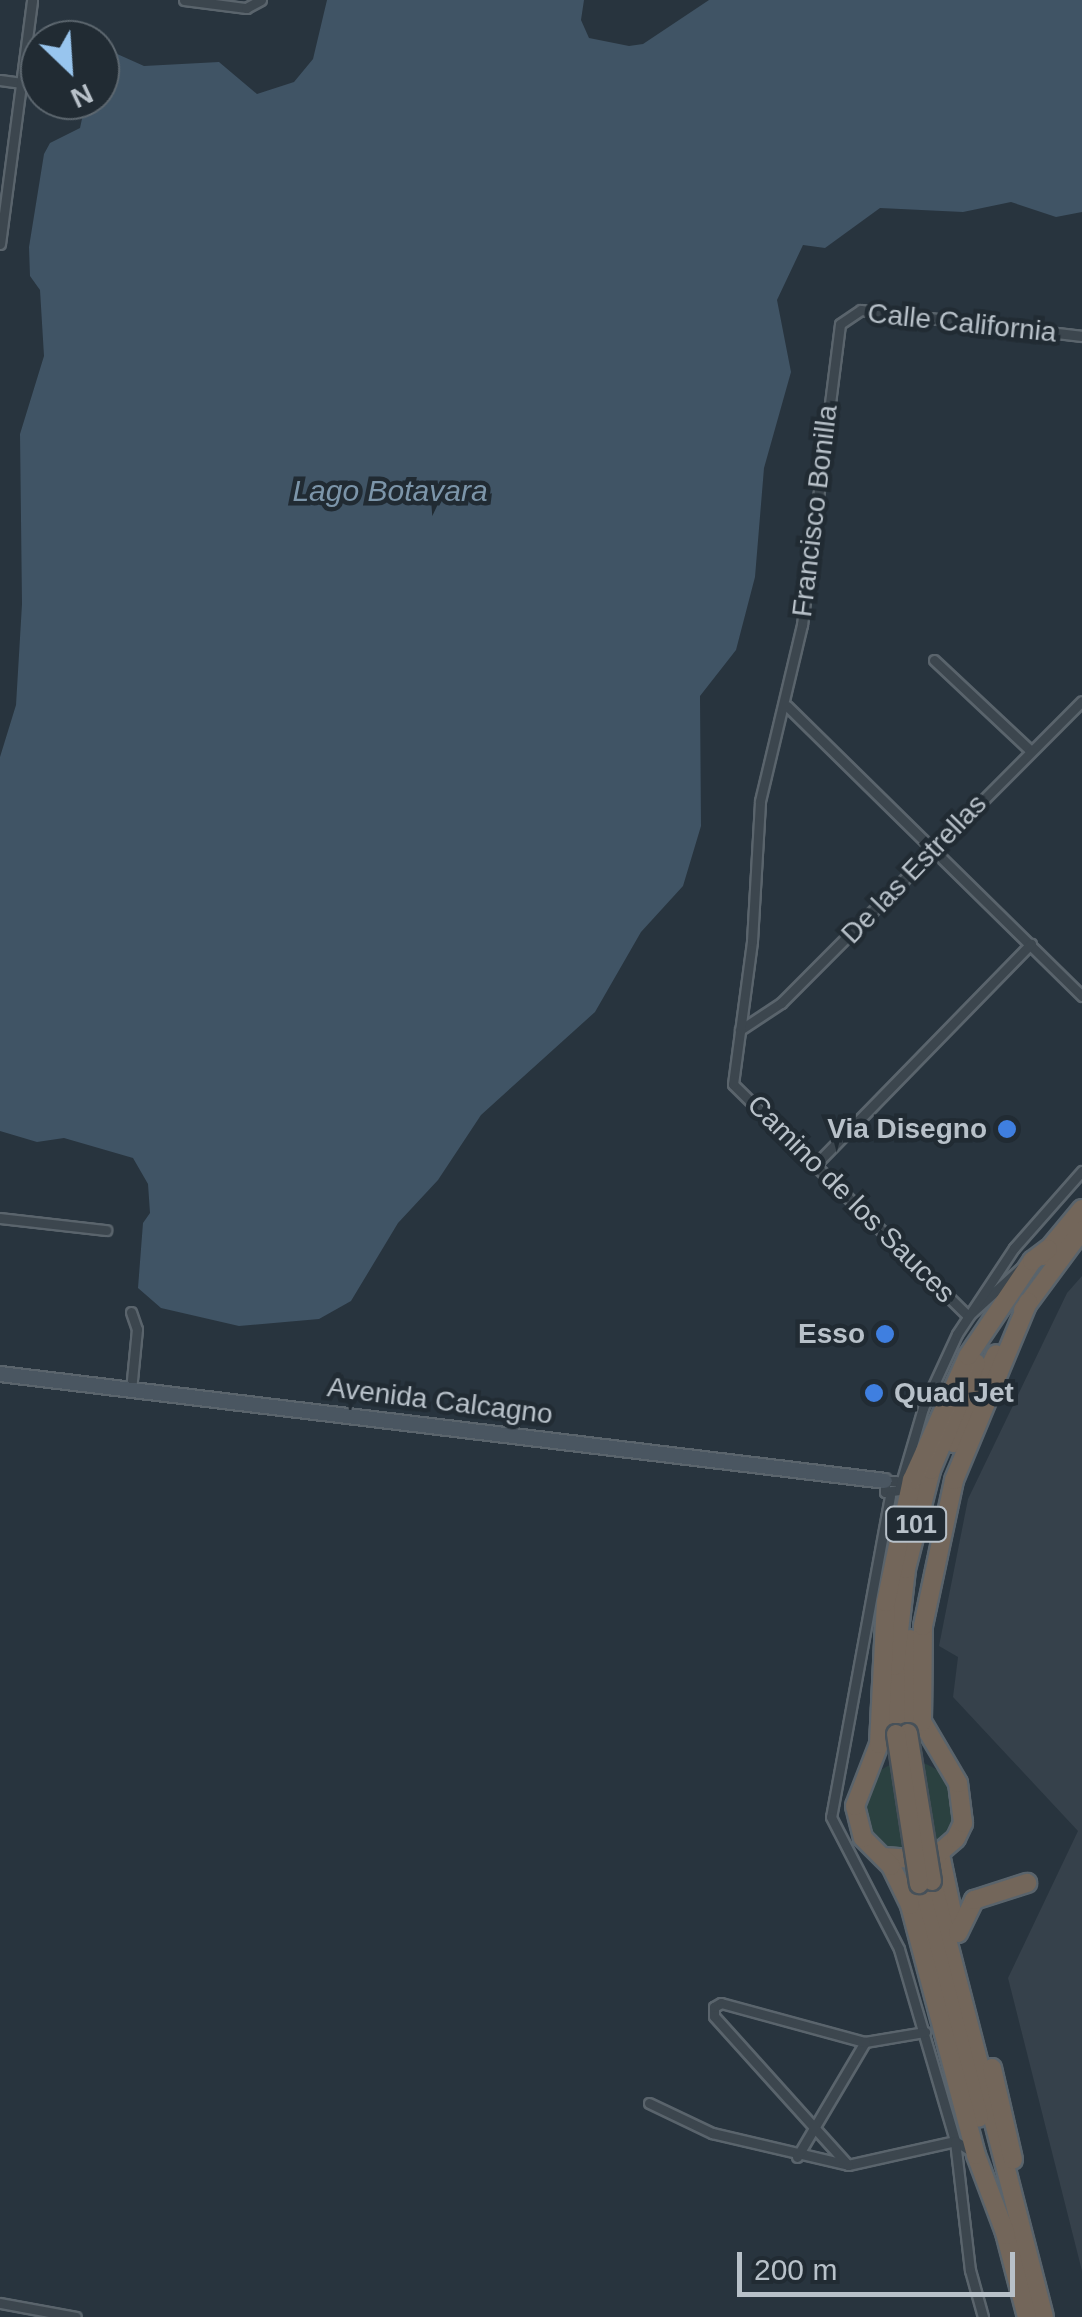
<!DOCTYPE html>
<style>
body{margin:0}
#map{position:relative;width:1082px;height:2317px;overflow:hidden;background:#28343e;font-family:Helvetica,sans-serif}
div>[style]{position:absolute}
.airport>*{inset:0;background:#36414b}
.green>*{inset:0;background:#2b4140}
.round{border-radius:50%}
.water>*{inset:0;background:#405465}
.roads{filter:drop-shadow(2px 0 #5a646c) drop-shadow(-2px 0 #5a646c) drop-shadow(0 2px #5a646c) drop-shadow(0 -2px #5a646c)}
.street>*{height:9px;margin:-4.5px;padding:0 4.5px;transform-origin:4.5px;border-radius:4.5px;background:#3c464e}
.secondary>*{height:14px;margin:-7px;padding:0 7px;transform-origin:7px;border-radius:7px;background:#4a5661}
.highway>*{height:18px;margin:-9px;padding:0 9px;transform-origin:9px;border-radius:9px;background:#73665a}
.bridges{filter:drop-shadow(2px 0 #475159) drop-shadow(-2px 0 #475159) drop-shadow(0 2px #475159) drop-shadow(0 -2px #475159)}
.highway-bridge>*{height:18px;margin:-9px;padding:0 9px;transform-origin:9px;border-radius:9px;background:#73665a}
.dots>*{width:28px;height:28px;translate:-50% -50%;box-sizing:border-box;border:5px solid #212b33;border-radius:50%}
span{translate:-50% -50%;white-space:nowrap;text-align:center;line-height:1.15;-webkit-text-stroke:9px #212b33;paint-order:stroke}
.shield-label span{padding:2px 8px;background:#212b33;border:2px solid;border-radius:8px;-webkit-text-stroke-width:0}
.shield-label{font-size:25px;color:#b8c1c9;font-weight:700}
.street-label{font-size:28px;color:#b8c1c9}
.poi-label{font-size:28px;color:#b8c1c9;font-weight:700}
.right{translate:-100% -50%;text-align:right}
.left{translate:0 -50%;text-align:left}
.water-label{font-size:30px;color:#7c95a9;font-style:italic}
.north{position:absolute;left:20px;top:20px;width:100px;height:100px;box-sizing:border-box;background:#212b33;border:2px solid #5d676f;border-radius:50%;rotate:155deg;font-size:28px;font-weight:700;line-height:40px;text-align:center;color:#b8c1c9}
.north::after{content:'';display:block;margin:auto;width:35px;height:45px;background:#98c5ee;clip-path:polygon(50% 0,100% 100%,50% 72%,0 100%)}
.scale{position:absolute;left:737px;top:2252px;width:278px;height:45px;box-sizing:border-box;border:5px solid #b8c1c9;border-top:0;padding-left:12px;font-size:30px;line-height:35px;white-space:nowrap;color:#b8c1c9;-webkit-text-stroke:8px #212b33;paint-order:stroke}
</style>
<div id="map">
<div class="airport">
<i style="clip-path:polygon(1082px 1276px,1082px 2271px,1008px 1978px,1078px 1831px,953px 1697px,958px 1657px,939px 1646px,968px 1499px,1067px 1293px)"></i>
</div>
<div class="green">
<i class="round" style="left:862px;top:1761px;width:94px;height:94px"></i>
</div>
<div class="water">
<i style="clip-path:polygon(327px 0,584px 0,581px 20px,589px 38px,629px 46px,643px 44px,709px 0,1082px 0,1082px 212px,1056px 217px,1011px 202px,963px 212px,880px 208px,825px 248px,803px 245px,777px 300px,791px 372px,764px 468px,755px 577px,736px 650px,700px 696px,701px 826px,683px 886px,641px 932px,595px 1012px,481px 1115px,438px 1180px,398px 1223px,351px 1301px,319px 1319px,239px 1326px,161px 1308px,138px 1288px,143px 1223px,150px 1213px,148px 1184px,133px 1158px,64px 1138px,37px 1142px,0 1131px,0 757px,16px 705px,22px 604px,20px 434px,44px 356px,40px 290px,30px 276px,29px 247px,44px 154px,50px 143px,80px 128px,86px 100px,100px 100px,100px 53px,106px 49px,144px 66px,219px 62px,257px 94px,294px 82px,313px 59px)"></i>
</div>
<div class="roads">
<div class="street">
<i style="left:184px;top:0;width:63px;rotate:7.4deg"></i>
<i style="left:246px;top:8px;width:17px;rotate:-28deg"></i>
<i style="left:0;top:80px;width:22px;rotate:8deg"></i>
<i style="left:0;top:244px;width:246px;rotate:-82.5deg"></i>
<i style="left:934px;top:660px;width:132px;rotate:43.2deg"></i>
<i style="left:787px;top:706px;width:414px;rotate:44.5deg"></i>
<i style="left:740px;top:1030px;width:49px;rotate:-33.4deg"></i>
<i style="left:781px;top:1003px;width:426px;rotate:-45.1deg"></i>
<i style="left:818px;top:1162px;width:305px;rotate:-45.7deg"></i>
<i style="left:0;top:1218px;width:107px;rotate:6.5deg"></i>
<i style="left:1021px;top:1268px;width:72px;rotate:137.8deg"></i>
<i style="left:968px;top:1316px;width:330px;rotate:-135.4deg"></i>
<i style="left:733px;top:1084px;width:144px;rotate:-82.4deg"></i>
<i style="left:752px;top:941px;width:140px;rotate:-86.7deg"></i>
<i style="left:760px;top:801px;width:181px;rotate:-76.6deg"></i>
<i style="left:802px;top:625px;width:303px;rotate:-82.8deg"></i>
<i style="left:840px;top:324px;width:25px;rotate:-34deg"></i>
<i style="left:861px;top:310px;width:223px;rotate:6.7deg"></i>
<i style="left:131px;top:1312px;width:18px;rotate:71deg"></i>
<i style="left:137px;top:1329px;width:61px;rotate:95.6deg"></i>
<i style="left:896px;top:1481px;width:11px;rotate:180deg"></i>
<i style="left:885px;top:1481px;width:11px;rotate:90deg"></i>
<i style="left:885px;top:1492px;width:14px;rotate:-8deg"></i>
<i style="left:899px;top:1490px;width:85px;rotate:-73.7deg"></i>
<i style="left:923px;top:1408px;width:81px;rotate:-65.3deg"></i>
<i style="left:957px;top:1334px;width:103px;rotate:-56.5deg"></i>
<i style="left:1014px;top:1248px;width:103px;rotate:-48.6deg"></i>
<i style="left:890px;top:1496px;width:326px;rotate:100.4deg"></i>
<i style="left:831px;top:1817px;width:148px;rotate:62.7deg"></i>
<i style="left:899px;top:1949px;width:200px;rotate:73.7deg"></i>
<i style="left:955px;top:2141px;width:22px;rotate:32deg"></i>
<i style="left:649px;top:2103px;width:70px;rotate:25.5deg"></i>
<i style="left:712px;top:2133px;width:140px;rotate:13.2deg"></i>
<i style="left:848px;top:2165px;width:110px;rotate:-12.6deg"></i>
<i style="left:955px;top:2141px;width:130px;rotate:83.4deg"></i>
<i style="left:970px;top:2270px;width:49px;rotate:74.5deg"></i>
<i style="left:797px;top:2157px;width:134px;rotate:-59.4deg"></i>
<i style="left:865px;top:2042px;width:61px;rotate:-9.5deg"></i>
<i style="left:848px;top:2165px;width:200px;rotate:-132deg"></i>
<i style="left:714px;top:2016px;width:9px;rotate:-90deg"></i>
<i style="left:714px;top:2007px;width:8px;rotate:-30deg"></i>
<i style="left:721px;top:2003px;width:149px;rotate:15.2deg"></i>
<i style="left:0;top:2303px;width:77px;rotate:10.4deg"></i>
</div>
<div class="secondary">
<i style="left:0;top:1374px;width:891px;rotate:6.89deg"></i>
</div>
<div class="highway">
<i style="left:1043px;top:1256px;width:61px;rotate:-50.3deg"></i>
<i style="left:1023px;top:1310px;width:99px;rotate:-53.6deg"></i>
<i style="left:954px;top:1443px;width:98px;rotate:-64.7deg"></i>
<i style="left:908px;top:1733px;width:94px;rotate:-88.8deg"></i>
<i style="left:896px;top:1734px;width:68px;rotate:-90.8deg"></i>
<i style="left:895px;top:1666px;width:98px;rotate:-83.5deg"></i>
<i style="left:906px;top:1569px;width:102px;rotate:-75.8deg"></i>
<i style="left:931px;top:1470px;width:116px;rotate:-67.2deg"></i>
<i style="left:940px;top:1854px;width:64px;rotate:78.3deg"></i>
<i style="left:883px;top:1857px;width:48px;rotate:3.6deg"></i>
<i style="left:931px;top:1860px;width:33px;rotate:-41deg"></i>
<i style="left:956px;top:1838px;width:17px;rotate:-65deg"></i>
<i style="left:963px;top:1823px;width:40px;rotate:-97.1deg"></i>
<i style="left:958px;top:1783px;width:71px;rotate:-120.5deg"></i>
<i style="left:922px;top:1722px;width:96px;rotate:-89.4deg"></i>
<i style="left:923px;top:1626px;width:149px;rotate:-78deg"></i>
<i style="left:954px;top:1480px;width:193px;rotate:-67.4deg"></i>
<i style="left:932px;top:1881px;width:450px;rotate:75.6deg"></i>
<i style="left:919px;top:1884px;width:241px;rotate:75.6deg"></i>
<i style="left:958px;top:1933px;width:37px;rotate:-64deg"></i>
<i style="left:974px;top:1900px;width:56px;rotate:-17.8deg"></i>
<i style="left:992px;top:2068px;width:94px;rotate:77.1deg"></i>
<i style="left:1003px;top:2225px;width:95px;rotate:75.4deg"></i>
<i style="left:1006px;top:2235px;width:85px;rotate:-110.6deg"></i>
<i style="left:976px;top:2155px;width:259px;rotate:-104.8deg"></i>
<i style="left:910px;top:1905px;width:43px;rotate:-116deg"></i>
<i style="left:891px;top:1866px;width:40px;rotate:-135deg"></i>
<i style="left:863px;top:1838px;width:33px;rotate:-104deg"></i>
<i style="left:855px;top:1806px;width:66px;rotate:-68.8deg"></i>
<i style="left:879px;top:1744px;width:142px;rotate:-87.2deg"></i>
<i style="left:886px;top:1602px;width:125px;rotate:-78deg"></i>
<i style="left:912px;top:1480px;width:136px;rotate:-65.7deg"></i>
<i style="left:968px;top:1356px;width:115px;rotate:-56deg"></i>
<i style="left:1032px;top:1261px;width:20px;rotate:-37deg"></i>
</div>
</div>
<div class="bridges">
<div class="highway-bridge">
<i style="left:908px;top:1733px;width:150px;rotate:80.8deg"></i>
<i style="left:896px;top:1734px;width:152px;rotate:81.3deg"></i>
</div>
</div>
<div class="dots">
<i style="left:1007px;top:1129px;background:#3f7fe0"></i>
<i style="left:885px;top:1334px;background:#3f7fe0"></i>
<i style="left:874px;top:1393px;background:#3f7fe0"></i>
</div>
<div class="shield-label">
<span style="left:916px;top:1524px">101</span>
</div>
<div class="street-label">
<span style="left:962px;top:323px;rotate:6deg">Calle California</span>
<span style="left:815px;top:511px;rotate:-83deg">Francisco Bonilla</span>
<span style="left:914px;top:869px;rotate:-46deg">De las Estrellas</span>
<span style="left:851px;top:1199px;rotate:45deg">Camino de los Sauces</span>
<span style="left:440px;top:1401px;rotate:7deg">Avenida Calcagno</span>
</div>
<div class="poi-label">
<span class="right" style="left:987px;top:1129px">Via Disegno</span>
<span class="right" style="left:865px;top:1334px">Esso</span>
<span class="left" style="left:894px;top:1393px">Quad Jet</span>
</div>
<div class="water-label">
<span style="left:390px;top:491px">Lago Botavara</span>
</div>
<div class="north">N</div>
<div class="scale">200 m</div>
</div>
